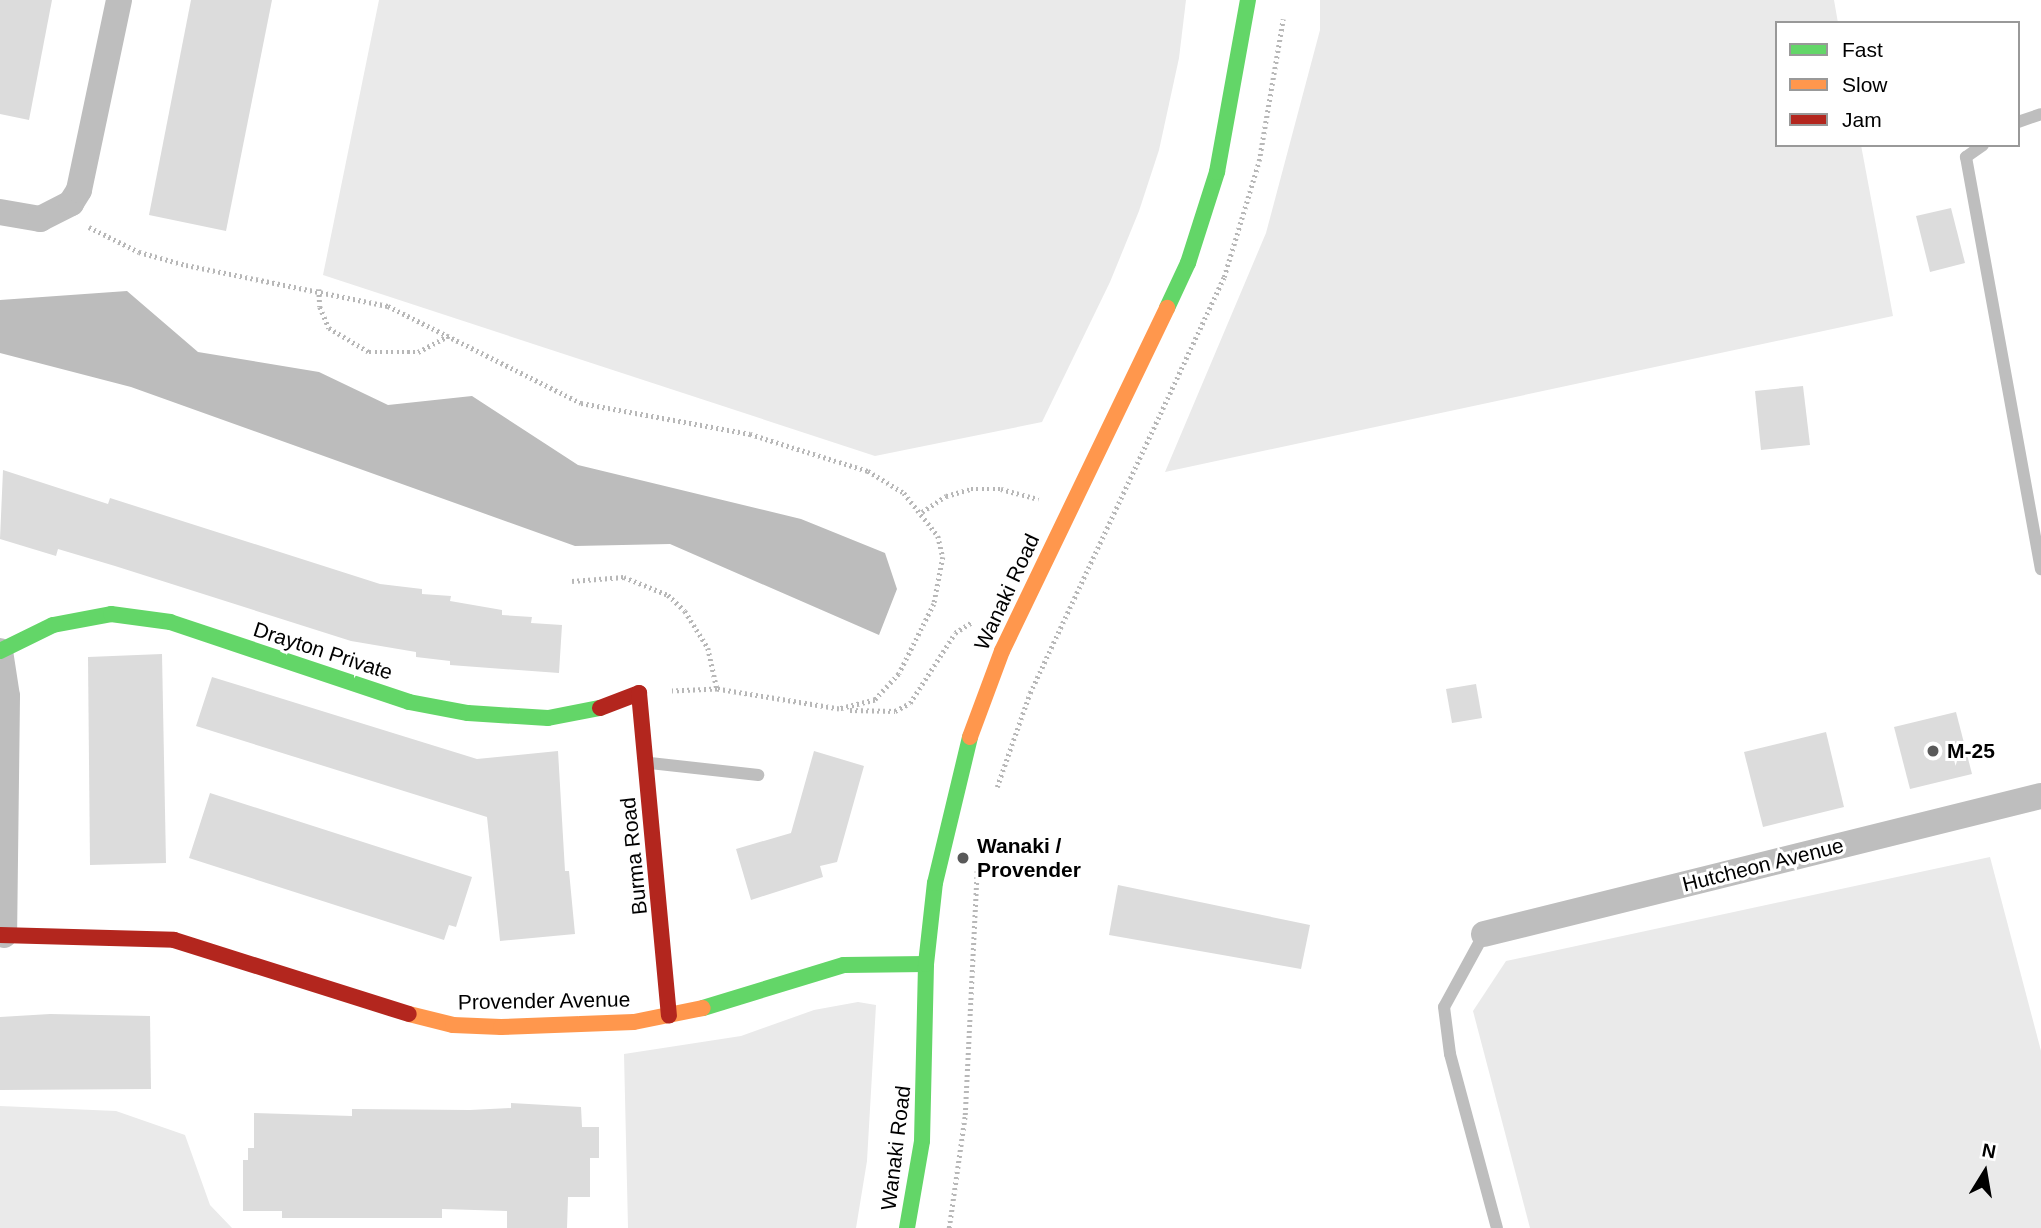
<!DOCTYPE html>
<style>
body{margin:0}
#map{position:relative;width:2041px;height:1228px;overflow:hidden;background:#fff;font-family:Helvetica,sans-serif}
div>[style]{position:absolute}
.green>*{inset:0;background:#eaeaea}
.water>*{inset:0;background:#bcbcbc}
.building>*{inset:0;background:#dcdcdc}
.path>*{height:4.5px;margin-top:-2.25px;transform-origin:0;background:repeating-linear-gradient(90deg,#b8b8b8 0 2px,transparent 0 5.5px)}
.lane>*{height:12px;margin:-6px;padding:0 6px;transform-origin:6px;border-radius:6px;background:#bebebe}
.street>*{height:26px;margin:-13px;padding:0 13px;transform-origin:13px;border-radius:13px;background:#bebebe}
.fast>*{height:16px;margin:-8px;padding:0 8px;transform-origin:8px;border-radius:8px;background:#63d668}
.slow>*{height:16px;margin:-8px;padding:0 8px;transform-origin:8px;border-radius:8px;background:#ff974d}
.jam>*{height:16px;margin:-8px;padding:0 8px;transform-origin:8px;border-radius:8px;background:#b3261e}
.dots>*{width:19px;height:19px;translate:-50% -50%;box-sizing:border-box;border:4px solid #fff;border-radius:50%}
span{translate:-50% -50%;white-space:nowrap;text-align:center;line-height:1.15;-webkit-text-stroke:6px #fff;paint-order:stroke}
.street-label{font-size:21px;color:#000}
.poi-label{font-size:21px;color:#000;font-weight:700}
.left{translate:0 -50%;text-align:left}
.legend{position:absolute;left:1775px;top:21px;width:245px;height:126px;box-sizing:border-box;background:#fff;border:2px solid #999;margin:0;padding:9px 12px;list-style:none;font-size:21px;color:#000}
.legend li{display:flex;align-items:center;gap:14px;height:35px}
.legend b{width:35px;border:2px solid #999}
.north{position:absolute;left:1950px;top:1137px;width:70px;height:70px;-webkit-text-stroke:5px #fff;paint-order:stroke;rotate:11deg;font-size:19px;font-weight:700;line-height:28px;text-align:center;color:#000}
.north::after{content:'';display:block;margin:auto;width:24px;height:32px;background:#000;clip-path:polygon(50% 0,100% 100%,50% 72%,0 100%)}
</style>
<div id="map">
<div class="green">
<i style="clip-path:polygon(379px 0,1186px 0,1179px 58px,1159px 150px,1139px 211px,1110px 282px,1042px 422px,875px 456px,323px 275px)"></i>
<i style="clip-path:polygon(1320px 0,1834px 0,1838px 23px,1777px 23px,1777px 145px,1861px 145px,1893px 316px,1165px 472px,1266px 233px,1320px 30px)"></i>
<i style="clip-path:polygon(1990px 857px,2041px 1051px,2041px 1228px,1530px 1228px,1473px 1011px,1506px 961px)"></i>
<i style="clip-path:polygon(858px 1002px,876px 1005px,867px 1161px,856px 1228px,628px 1228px,624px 1054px,741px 1036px,814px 1010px)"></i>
<i style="clip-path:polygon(0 1106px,116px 1111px,185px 1135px,210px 1205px,232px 1228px,0 1228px)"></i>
</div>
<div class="water">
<i style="clip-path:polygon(127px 291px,198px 352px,319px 372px,388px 405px,472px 396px,578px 465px,801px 519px,885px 553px,897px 589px,879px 635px,670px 544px,575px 546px,131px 387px,0 353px,0 300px)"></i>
</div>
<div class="building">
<i style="clip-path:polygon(0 0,52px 0,29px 120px,0 114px)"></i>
<i style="clip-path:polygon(191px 0,272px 0,226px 231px,149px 215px)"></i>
<i style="clip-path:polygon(1951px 208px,1965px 263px,1930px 272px,1916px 216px)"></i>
<i style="clip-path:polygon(1803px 386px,1810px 445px,1761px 450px,1755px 391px)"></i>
<i style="clip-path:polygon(3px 470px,108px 504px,110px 498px,380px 584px,422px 589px,422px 594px,451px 596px,450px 601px,502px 610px,502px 615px,532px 617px,531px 623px,562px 625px,559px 673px,450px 665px,450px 661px,416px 657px,416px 652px,351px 641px,115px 566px,58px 549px,56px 556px,0 539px)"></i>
<i style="clip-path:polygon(162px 654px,166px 863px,90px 865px,88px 657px)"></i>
<i style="clip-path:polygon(212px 677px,477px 759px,558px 751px,565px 871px,569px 871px,575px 934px,500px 941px,487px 817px,196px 726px)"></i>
<i style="clip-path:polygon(1476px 684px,1482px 718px,1452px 723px,1446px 689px)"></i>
<i style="clip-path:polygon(1956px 712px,1972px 774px,1910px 789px,1894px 727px)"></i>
<i style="clip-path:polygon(1826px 732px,1844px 807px,1763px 827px,1744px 752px)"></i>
<i style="clip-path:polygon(814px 751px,864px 766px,837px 862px,820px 866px,823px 877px,751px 900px,736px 849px,791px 833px)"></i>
<i style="clip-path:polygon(210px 793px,472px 877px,456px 927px,449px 925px,444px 940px,189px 858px)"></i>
<i style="clip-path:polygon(1118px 885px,1310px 925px,1301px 969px,1109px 935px)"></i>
<i style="clip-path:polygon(50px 1014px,150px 1016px,151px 1089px,0 1090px,0 1017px)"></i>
<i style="clip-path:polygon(511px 1103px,581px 1107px,582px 1127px,599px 1127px,599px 1158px,590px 1158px,590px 1197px,568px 1197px,567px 1228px,507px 1228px,507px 1211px,442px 1209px,442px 1218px,282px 1218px,282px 1211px,243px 1211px,243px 1160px,248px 1160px,248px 1148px,254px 1148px,254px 1113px,352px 1116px,352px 1109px,470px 1110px,511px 1108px)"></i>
</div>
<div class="path">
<i style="left:89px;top:227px;width:56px;rotate:26.6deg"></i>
<i style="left:139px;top:252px;width:49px;rotate:15.5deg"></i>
<i style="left:186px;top:265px;width:206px;rotate:11.5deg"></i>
<i style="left:388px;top:306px;width:216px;rotate:26.7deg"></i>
<i style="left:581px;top:403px;width:172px;rotate:10.4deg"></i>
<i style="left:750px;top:434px;width:124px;rotate:17.4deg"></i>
<i style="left:868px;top:471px;width:42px;rotate:31.4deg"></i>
<i style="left:904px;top:493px;width:55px;rotate:51.7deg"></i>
<i style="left:938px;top:536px;width:22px;rotate:77deg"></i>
<i style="left:943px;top:557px;width:48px;rotate:100.8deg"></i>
<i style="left:934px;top:604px;width:78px;rotate:116.6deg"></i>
<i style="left:899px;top:674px;width:35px;rotate:133deg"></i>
<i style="left:875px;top:700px;width:37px;rotate:166deg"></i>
<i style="left:839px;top:709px;width:124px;rotate:-170.7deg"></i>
<i style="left:717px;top:689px;width:45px;rotate:177.5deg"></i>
<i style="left:319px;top:289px;width:18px;rotate:87deg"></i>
<i style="left:320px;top:307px;width:23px;rotate:67deg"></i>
<i style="left:329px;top:328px;width:47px;rotate:31deg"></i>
<i style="left:369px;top:352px;width:49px"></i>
<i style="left:418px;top:352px;width:36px;rotate:-28deg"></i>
<i style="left:922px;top:512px;width:29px;rotate:-34deg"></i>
<i style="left:946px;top:496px;width:26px;rotate:-16deg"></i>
<i style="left:971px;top:489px;width:30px"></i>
<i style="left:1001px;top:489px;width:39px;rotate:15deg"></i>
<i style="left:572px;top:581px;width:52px;rotate:-4.4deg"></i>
<i style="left:624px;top:577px;width:48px;rotate:22.2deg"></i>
<i style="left:668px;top:595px;width:23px;rotate:43deg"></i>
<i style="left:685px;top:611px;width:44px;rotate:58.1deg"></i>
<i style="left:708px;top:648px;width:42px;rotate:77.6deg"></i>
<i style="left:850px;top:710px;width:45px;rotate:1.3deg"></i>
<i style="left:895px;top:711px;width:17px;rotate:-28deg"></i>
<i style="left:910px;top:703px;width:83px;rotate:-57.3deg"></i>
<i style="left:955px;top:633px;width:20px;rotate:-33deg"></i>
<i style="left:997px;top:787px;width:100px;rotate:-70.7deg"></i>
<i style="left:1030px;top:693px;width:459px;rotate:-65deg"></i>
<i style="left:1224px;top:277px;width:121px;rotate:-73.2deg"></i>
<i style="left:1259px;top:161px;width:144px;rotate:-80.4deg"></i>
<i style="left:949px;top:1228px;width:114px;rotate:-81.9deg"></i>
<i style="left:965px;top:1115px;width:245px;rotate:-87.2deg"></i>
</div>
<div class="lane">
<i style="left:2018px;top:122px;width:24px;rotate:-19deg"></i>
<i style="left:1983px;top:145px;width:21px;rotate:145deg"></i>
<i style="left:1966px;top:157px;width:419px;rotate:79.7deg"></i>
<i style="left:650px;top:763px;width:109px;rotate:6.3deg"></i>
<i style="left:1484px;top:934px;width:83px;rotate:118.7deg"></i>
<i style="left:1444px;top:1007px;width:47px;rotate:82.7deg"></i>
<i style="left:1450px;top:1054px;width:180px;rotate:74.9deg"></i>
</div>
<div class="street">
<i style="left:0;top:212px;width:41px;rotate:9.9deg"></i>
<i style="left:40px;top:219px;width:35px;rotate:-27deg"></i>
<i style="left:71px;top:203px;width:15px;rotate:-58deg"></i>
<i style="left:79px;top:190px;width:194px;rotate:-78.1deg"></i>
<i style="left:0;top:651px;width:46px;rotate:81.2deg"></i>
<i style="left:7px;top:696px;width:239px;rotate:90.7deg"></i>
<i style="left:1484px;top:934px;width:574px;rotate:-13.92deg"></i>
</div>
<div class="fast">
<i style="left:1167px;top:308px;width:50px;rotate:-65deg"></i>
<i style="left:1188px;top:263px;width:96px;rotate:-72.3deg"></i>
<i style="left:1217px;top:172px;width:175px;rotate:-79.8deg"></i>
<i style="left:0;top:651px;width:59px;rotate:-26.1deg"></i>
<i style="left:53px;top:625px;width:59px;rotate:-10.7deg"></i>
<i style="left:111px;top:614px;width:60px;rotate:7.7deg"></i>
<i style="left:170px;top:622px;width:252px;rotate:18.5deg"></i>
<i style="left:409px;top:702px;width:60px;rotate:10.6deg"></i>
<i style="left:468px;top:713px;width:80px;rotate:3.6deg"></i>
<i style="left:548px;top:718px;width:53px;rotate:-10.9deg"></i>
<i style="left:703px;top:1008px;width:147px;rotate:-17deg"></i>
<i style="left:844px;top:965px;width:82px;rotate:-0.7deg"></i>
<i style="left:907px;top:1228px;width:88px;rotate:-80.2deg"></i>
<i style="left:922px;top:1141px;width:177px;rotate:-88.7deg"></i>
<i style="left:926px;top:964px;width:81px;rotate:-83.7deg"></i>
<i style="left:935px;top:883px;width:150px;rotate:-76.5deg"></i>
</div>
<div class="slow">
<i style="left:970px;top:737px;width:92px;rotate:-69.6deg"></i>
<i style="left:1002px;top:651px;width:381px;rotate:-64.3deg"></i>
<i style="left:409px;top:1014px;width:45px;rotate:14deg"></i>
<i style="left:453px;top:1025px;width:48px;rotate:2.4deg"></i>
<i style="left:501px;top:1027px;width:133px;rotate:-2.2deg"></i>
<i style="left:634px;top:1022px;width:70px;rotate:-11.5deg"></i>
</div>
<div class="jam">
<i style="left:600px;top:708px;width:42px;rotate:-21deg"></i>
<i style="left:639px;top:693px;width:324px;rotate:84.7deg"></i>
<i style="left:0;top:935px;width:174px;rotate:1.6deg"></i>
<i style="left:174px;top:940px;width:246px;rotate:17.5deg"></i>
</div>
<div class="dots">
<i style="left:1933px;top:751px;background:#595959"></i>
<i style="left:963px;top:858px;background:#595959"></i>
</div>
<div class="street-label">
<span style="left:1007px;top:592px;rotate:-65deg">Wanaki Road</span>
<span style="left:323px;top:651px;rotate:18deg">Drayton Private</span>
<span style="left:634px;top:856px;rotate:-96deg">Burma Road</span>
<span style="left:1763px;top:865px;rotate:-14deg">Hutcheon Avenue</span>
<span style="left:544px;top:1001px;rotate:-1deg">Provender Avenue</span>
<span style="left:896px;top:1148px;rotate:-83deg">Wanaki Road</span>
</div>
<div class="poi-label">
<span class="left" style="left:1947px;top:751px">M-25</span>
<span class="left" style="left:977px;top:858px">Wanaki /<br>Provender</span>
</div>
<ul class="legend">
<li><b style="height:9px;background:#63d668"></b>Fast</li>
<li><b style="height:9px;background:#ff974d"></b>Slow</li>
<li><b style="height:9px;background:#b3261e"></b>Jam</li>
</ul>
<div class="north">N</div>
</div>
